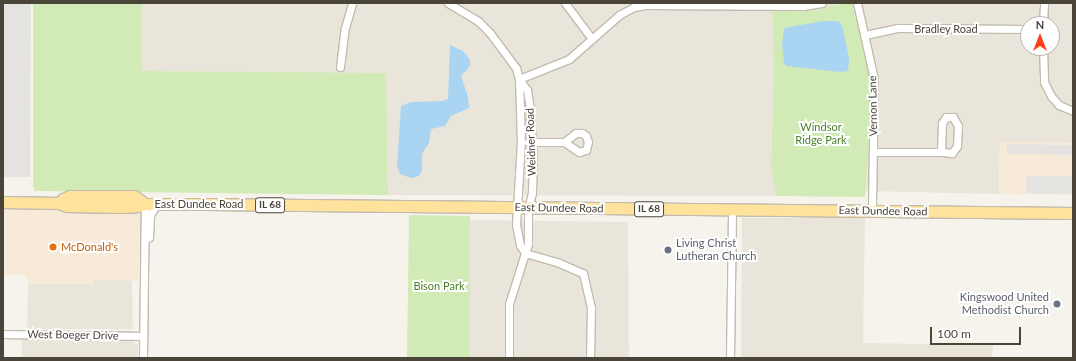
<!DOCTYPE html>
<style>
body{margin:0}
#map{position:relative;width:1076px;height:361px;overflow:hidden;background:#f6f3ec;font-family:Lato,sans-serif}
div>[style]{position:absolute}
.residential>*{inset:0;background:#eae5da}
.commercial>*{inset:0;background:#f7ead8}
.green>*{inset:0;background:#d2eab5}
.parking>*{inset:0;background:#e5e3e0}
.water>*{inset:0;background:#a9d4f2}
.roads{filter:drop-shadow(1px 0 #c2bbae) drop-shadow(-1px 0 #c2bbae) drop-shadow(0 1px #c2bbae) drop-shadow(0 -1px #c2bbae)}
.street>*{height:7px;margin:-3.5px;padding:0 3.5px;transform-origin:3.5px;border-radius:3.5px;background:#fff}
.primary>*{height:11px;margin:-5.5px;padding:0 5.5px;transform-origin:5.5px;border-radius:5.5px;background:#ffe39c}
.dots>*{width:11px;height:11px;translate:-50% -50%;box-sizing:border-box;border:2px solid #fff;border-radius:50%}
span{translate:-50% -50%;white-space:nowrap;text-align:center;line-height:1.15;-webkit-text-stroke:4px #fff;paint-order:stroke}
.shield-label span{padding:1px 3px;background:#fff;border:1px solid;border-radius:3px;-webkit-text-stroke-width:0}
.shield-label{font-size:10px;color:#4b4439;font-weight:700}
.street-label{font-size:11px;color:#4b4439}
.park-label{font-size:11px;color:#4a7f2a}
.worship-label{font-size:11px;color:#5b616d}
.left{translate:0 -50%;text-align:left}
.right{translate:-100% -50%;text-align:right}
.food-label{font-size:11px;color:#c56008}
.frame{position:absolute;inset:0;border:4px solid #4b4439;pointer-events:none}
.north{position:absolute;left:1020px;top:16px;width:40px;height:40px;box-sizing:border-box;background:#fff;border:1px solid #b7b4b0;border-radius:50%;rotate:0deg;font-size:11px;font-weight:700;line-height:16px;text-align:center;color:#4b4439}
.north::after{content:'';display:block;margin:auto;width:14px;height:18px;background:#fc3f1d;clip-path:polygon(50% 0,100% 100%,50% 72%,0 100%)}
.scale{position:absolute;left:930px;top:327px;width:91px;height:18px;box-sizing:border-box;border:2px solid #4b4439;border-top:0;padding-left:5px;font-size:12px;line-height:14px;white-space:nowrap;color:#4b4439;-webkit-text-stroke:3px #fff;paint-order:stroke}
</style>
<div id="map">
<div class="residential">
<i style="clip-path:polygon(142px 3px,844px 3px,816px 10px,772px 10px,774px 70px,771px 164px,776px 196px,388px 195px,386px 74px,142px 71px)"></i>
<i style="clip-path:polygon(evenodd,852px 3px,1073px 3px,1073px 143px,1000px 142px,999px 194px,866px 191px,870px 135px,870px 78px,852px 3px,1028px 24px,1052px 24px,1052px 48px,1028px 48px,1028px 24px)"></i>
<i style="clip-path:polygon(865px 217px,863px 343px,993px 345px,992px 358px,741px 358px,742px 218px)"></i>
<i style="clip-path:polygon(470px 220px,628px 222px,629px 358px,470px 358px)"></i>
<i style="clip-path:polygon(93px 280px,132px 280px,133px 329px,27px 329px,28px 284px,93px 284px)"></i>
<i style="clip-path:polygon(22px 339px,131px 340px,138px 345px,138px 358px,22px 358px)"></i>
</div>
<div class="commercial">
<i style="clip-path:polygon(1000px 142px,1073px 143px,1073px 195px,999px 194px)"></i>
<i style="clip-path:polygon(3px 209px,141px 210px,140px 281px,94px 280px,93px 284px,28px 284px,25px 275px,3px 274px)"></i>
</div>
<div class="green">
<i style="clip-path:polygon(33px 3px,142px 3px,142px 71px,386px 73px,388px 195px,35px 191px,33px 187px)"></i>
<i style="clip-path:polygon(844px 3px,852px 3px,870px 78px,870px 135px,865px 197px,776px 196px,771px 164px,774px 70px,772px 10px,816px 10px)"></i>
<i style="clip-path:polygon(409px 215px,470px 216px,470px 358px,407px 358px)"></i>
</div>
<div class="parking">
<i style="clip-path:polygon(3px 3px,31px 3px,30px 177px,3px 177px)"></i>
<i style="clip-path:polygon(1007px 144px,1073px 145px,1073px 155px,1007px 154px)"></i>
<i style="clip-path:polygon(1026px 176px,1073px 176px,1073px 194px,1026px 193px)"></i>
</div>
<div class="water">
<i style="clip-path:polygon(824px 21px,838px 21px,842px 25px,849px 58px,848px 71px,840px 72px,786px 66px,784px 63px,782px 45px,784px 29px,788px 27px)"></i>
<i style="clip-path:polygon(450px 45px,463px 51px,470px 60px,470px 66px,461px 76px,468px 97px,469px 108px,451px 116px,445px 126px,431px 129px,429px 143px,422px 154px,422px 171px,419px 176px,411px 178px,400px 174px,397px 166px,401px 106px,411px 102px,443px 101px,448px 99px)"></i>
</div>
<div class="roads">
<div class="street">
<i style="left:448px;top:3px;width:35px;rotate:31deg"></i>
<i style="left:478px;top:21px;width:17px;rotate:45deg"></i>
<i style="left:490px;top:33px;width:44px;rotate:53.4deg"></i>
<i style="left:516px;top:68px;width:11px;rotate:75deg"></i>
<i style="left:519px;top:79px;width:14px;rotate:54deg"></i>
<i style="left:527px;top:90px;width:19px;rotate:81deg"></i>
<i style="left:530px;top:109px;width:53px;rotate:86.8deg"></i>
<i style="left:533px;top:162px;width:31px;rotate:92deg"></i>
<i style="left:532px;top:193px;width:16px;rotate:105deg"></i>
<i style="left:528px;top:208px;width:36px;rotate:90deg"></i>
<i style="left:528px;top:244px;width:9px;rotate:108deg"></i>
<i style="left:525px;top:253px;width:9px;rotate:-122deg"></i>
<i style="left:520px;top:245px;width:20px;rotate:-101deg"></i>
<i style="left:516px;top:225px;width:83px;rotate:-86.6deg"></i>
<i style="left:521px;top:142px;width:63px;rotate:-91.8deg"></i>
<i style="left:565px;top:3px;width:45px;rotate:53.1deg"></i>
<i style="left:857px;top:3px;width:78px;rotate:77.4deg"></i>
<i style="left:874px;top:79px;width:132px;rotate:90.9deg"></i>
<i style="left:1043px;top:24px;width:21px;rotate:-87deg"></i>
<i style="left:865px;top:35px;width:34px;rotate:-12deg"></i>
<i style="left:898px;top:28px;width:130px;rotate:0.4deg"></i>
<i style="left:1043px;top:48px;width:34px;rotate:88deg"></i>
<i style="left:1044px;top:82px;width:16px;rotate:63deg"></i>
<i style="left:1051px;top:96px;width:12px;rotate:48deg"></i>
<i style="left:1059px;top:105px;width:15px;rotate:23deg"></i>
<i style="left:340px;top:67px;width:39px;rotate:-83deg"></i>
<i style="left:345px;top:28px;width:26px;rotate:-74deg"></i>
<i style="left:519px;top:79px;width:54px;rotate:-21.8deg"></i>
<i style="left:569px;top:59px;width:67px;rotate:-41.3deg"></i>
<i style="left:619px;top:15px;width:17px;rotate:-28deg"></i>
<i style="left:634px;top:7px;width:12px;rotate:-9deg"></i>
<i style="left:646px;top:5px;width:157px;rotate:0.4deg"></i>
<i style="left:803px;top:6px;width:19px;rotate:-9deg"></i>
<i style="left:946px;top:117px;width:7px"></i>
<i style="left:953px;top:117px;width:10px;rotate:61deg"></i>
<i style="left:958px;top:126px;width:20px;rotate:93deg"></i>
<i style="left:957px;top:146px;width:9px;rotate:126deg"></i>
<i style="left:952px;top:153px;width:11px;rotate:-175deg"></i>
<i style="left:941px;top:152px;width:29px;rotate:-88deg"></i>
<i style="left:942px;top:123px;width:7px;rotate:-56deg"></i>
<i style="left:528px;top:142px;width:36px"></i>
<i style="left:564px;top:142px;width:15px;rotate:-37deg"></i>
<i style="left:576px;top:133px;width:6px"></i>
<i style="left:582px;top:133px;width:5px;rotate:37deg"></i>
<i style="left:586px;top:136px;width:6px;rotate:72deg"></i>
<i style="left:588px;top:142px;width:8px;rotate:104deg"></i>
<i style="left:586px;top:150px;width:7px;rotate:164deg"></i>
<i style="left:579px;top:152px;width:18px;rotate:-146deg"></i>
<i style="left:874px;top:152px;width:67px"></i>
<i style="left:145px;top:240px;width:5px;rotate:-37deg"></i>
<i style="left:149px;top:237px;width:22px;rotate:-87deg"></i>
<i style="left:150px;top:215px;width:13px;rotate:-58deg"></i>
<i style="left:3px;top:334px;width:140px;rotate:0.8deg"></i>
<i style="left:143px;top:358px;width:154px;rotate:-89.3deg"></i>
<i style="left:509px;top:358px;width:54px;rotate:-90deg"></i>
<i style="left:509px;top:304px;width:53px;rotate:-72.6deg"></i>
<i style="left:525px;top:253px;width:35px;rotate:16deg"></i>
<i style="left:559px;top:263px;width:26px;rotate:23deg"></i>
<i style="left:583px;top:273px;width:35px;rotate:77deg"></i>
<i style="left:591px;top:307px;width:51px;rotate:91.1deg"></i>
<i style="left:730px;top:358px;width:148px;rotate:-89.2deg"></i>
</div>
<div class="primary">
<i style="left:3px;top:202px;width:56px;rotate:1deg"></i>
<i style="left:59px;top:203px;width:9px;rotate:21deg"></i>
<i style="left:67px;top:206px;width:57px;rotate:1deg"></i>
<i style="left:124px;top:207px;width:14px;rotate:-4deg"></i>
<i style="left:138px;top:206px;width:7px;rotate:-16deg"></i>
<i style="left:145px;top:204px;width:62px"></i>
<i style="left:207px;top:204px;width:866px;rotate:0.6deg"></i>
<i style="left:59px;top:203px;width:6px;rotate:-45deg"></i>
<i style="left:63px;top:199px;width:8px;rotate:-23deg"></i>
<i style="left:70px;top:196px;width:64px"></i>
<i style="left:134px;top:196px;width:14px;rotate:36deg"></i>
</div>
</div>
<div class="dots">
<i style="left:53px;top:247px;background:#e8710a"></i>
<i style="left:668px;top:250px;background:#6b7280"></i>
<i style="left:1057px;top:304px;background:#6b7280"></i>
</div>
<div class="shield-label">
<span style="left:270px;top:205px">IL 68</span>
<span style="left:649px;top:209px">IL 68</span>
</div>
<div class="street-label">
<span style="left:946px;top:29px">Bradley Road</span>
<span style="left:873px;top:106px;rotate:-91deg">Vernon Lane</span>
<span style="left:531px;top:142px;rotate:-92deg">Weidner Road</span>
<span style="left:199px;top:204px">East Dundee Road</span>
<span style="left:559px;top:208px;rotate:1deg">East Dundee Road</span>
<span style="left:883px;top:211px;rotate:1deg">East Dundee Road</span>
<span style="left:73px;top:335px;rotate:1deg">West Boeger Drive</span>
</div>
<div class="park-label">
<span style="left:821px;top:134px">Windsor<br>Ridge Park</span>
<span style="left:439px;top:286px">Bison Park</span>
</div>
<div class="worship-label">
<span class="left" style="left:676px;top:250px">Living Christ<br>Lutheran Church</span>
<span class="right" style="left:1049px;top:304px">Kingswood United<br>Methodist Church</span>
</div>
<div class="food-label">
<span class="left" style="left:61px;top:247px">McDonald's</span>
</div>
<div class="frame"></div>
<div class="north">N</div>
<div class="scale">100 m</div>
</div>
